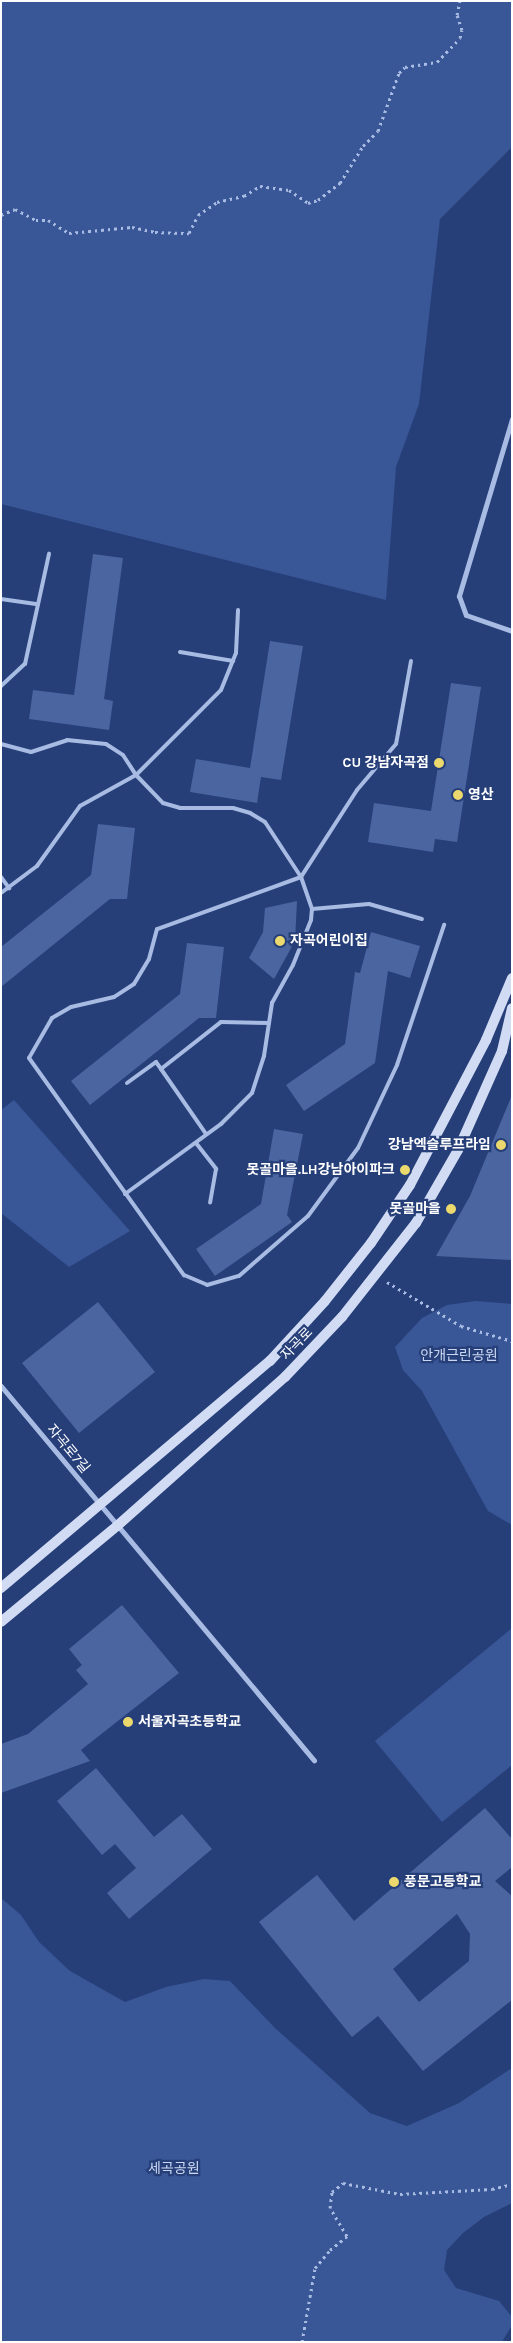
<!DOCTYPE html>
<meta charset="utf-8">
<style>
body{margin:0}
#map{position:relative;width:513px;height:2343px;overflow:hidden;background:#263f79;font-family:Karla,"Noto Sans KR",sans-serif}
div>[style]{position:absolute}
.green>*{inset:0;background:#395697}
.building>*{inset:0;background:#4a65a0}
.path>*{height:3px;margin-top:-1.5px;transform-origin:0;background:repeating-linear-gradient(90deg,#a8bbe3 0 2.5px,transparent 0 6.5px)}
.service>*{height:4px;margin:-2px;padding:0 2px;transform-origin:2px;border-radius:2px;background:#a8bbe3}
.minor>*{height:5px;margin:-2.5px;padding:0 2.5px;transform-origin:2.5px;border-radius:2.5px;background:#a8bbe3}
.secondary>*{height:10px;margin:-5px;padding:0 5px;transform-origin:5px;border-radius:5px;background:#d1dbf4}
.dots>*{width:14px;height:14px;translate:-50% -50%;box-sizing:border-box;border:2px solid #263f79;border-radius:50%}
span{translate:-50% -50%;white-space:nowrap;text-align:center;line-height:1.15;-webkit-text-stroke:4.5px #263f79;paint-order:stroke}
.poi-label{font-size:14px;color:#fff;font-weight:700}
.right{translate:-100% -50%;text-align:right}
.left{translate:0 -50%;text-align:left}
.street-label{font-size:14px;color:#fff}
.park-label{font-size:14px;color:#cbd8f3}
.frame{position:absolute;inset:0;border:2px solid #fff;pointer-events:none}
</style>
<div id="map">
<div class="green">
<i style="clip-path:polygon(1px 1px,512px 1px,512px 147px,440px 219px,419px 404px,396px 467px,386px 600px,1px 504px)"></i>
<i style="clip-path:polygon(14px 1100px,130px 1231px,69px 1267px,1px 1213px,1px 1110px)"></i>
<i style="clip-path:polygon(476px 1301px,512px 1304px,512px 1525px,488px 1511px,422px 1391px,403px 1370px,395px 1347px,422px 1318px,447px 1305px)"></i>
<i style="clip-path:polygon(512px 1628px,512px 1765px,442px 1822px,375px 1741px)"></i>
<i style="clip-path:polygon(1px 1898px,21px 1915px,39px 1942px,70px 1971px,125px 2002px,166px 1987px,204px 1979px,230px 1981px,275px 2028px,370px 2113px,407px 2126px,459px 2103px,512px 2068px,512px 2203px,484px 2217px,463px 2233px,447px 2250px,444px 2270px,456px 2288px,499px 2301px,512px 2317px,512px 2325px,502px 2342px,1px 2342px)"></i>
</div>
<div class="building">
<i style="clip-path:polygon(93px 554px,123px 558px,104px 699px,113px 701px,109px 730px,29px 719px,33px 690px,74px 695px)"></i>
<i style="clip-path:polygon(270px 641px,303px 646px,281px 780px,261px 777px,257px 803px,190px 792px,196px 759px,250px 768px)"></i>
<i style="clip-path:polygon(451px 683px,481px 687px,457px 842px,435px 839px,433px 852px,368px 842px,374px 803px,431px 811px)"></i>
<i style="clip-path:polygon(98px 824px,135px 828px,127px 899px,110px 899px,1px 987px,1px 947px,91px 875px)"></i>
<i style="clip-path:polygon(297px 901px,295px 941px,274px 979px,249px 958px,263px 932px,265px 908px)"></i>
<i style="clip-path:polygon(371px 932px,420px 946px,410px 978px,388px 971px,375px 1063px,304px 1111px,286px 1085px,345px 1044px,355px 972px,360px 973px)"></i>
<i style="clip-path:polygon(187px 943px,224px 947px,216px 1018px,199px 1018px,90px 1105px,71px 1081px,180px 994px)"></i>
<i style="clip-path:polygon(512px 1095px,512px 1260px,436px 1256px,470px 1196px)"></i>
<i style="clip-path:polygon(274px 1129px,303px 1134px,287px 1215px,292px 1222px,215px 1276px,196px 1249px,261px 1204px)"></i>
<i style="clip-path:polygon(98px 1302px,155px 1372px,79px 1433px,22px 1363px)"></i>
<i style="clip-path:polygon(122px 1605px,179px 1673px,81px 1750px,90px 1761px,1px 1793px,1px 1744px,28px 1734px,88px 1684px,76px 1670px,82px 1665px,69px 1649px)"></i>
<i style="clip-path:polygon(96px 1768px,154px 1837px,182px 1814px,212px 1849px,129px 1919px,107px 1893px,136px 1868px,115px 1844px,102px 1855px,57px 1801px)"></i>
<i style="clip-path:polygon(evenodd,485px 1808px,512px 1839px,512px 1867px,495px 1881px,512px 1896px,512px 2000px,423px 2071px,378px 2016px,352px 2037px,259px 1922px,317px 1875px,354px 1921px,485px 1808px,457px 1914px,470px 1934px,469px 1961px,419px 2002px,393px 1969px,457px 1914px)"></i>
</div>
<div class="path">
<i style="left:1px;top:215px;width:15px;rotate:-23deg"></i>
<i style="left:15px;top:209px;width:24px;rotate:28deg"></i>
<i style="left:36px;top:220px;width:12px"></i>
<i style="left:48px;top:220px;width:25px;rotate:32deg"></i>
<i style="left:69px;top:233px;width:63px;rotate:-5.4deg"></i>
<i style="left:132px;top:227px;width:24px;rotate:12deg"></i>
<i style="left:155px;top:232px;width:34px;rotate:2deg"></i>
<i style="left:189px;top:233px;width:20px;rotate:-63deg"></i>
<i style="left:198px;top:215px;width:23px;rotate:-34deg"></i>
<i style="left:217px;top:202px;width:28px;rotate:-13deg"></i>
<i style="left:244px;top:196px;width:19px;rotate:-32deg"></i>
<i style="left:260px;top:186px;width:29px;rotate:8deg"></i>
<i style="left:289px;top:190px;width:23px;rotate:34deg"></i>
<i style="left:308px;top:203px;width:10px;rotate:-17deg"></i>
<i style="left:318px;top:200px;width:28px;rotate:-38deg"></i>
<i style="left:340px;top:183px;width:44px;rotate:-58.1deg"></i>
<i style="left:363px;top:146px;width:21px;rotate:-45deg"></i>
<i style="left:378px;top:131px;width:62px;rotate:-70.1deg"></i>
<i style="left:399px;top:73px;width:8px;rotate:-45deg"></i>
<i style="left:405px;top:67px;width:32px;rotate:-9deg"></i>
<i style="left:437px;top:62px;width:33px;rotate:-46deg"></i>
<i style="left:460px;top:38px;width:8px;rotate:-76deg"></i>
<i style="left:462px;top:30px;width:16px;rotate:-108deg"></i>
<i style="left:457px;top:15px;width:14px;rotate:-78deg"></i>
<i style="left:387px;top:1282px;width:86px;rotate:30.7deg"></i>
<i style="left:461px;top:1326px;width:53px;rotate:16.4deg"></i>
<i style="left:302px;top:2342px;width:75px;rotate:-80deg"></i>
<i style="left:315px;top:2268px;width:23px;rotate:-50deg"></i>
<i style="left:330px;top:2250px;width:22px;rotate:-39deg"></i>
<i style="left:347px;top:2236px;width:33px;rotate:-121deg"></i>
<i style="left:330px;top:2208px;width:16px;rotate:-83deg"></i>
<i style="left:332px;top:2192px;width:14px;rotate:-39deg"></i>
<i style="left:343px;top:2183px;width:58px;rotate:10.9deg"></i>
<i style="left:400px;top:2194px;width:92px;rotate:-3.1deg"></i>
<i style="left:492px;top:2189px;width:21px;rotate:-14deg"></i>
</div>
<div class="service">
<i style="left:1px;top:599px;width:37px;rotate:8deg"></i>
<i style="left:180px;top:652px;width:54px;rotate:9.6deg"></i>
<i style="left:411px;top:661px;width:84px;rotate:100.2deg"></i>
<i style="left:396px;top:744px;width:60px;rotate:130.3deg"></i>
<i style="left:357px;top:790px;width:103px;rotate:122.8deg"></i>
<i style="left:301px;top:877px;width:153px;rotate:160.1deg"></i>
<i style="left:157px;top:929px;width:31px;rotate:105deg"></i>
<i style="left:149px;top:959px;width:29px;rotate:121deg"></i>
<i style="left:134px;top:984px;width:24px;rotate:147deg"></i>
<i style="left:114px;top:997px;width:44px;rotate:166.9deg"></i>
<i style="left:71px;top:1007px;width:22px;rotate:150deg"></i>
<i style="left:52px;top:1018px;width:46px;rotate:119.9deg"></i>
<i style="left:29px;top:1058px;width:267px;rotate:54.5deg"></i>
<i style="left:184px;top:1275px;width:25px;rotate:23deg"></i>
<i style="left:207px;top:1285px;width:33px;rotate:-16deg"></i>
<i style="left:239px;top:1276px;width:91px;rotate:-41deg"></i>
<i style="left:308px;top:1216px;width:84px;rotate:-53.7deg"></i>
<i style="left:358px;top:1148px;width:92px;rotate:-64.8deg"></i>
<i style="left:397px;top:1065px;width:148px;rotate:-71.4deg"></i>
<i style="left:1px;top:686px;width:33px;rotate:-43deg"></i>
<i style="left:25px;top:664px;width:113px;rotate:-77.7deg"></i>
<i style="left:1px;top:744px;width:31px;rotate:15deg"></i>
<i style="left:31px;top:752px;width:38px;rotate:-18deg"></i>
<i style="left:67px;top:740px;width:39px;rotate:6deg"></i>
<i style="left:106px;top:744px;width:20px;rotate:33deg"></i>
<i style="left:123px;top:755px;width:24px;rotate:57deg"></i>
<i style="left:136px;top:775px;width:39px;rotate:46deg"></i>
<i style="left:163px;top:803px;width:18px;rotate:16deg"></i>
<i style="left:180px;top:808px;width:53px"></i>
<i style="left:233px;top:808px;width:18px;rotate:16deg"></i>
<i style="left:250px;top:813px;width:17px;rotate:31deg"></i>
<i style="left:265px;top:822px;width:66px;rotate:56.8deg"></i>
<i style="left:301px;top:877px;width:34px;rotate:71deg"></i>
<i style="left:312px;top:909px;width:57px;rotate:-5deg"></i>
<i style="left:369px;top:904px;width:55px;rotate:15.8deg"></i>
<i style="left:1px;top:877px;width:14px;rotate:54deg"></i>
<i style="left:1px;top:893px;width:45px;rotate:-36.9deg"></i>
<i style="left:37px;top:866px;width:74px;rotate:-54.4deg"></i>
<i style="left:80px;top:806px;width:64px;rotate:-29deg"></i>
<i style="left:136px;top:775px;width:120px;rotate:-45deg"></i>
<i style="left:221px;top:690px;width:40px;rotate:-68deg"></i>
<i style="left:236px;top:653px;width:43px;rotate:-87.3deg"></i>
<i style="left:161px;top:1069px;width:79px;rotate:55.3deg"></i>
<i style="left:127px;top:1083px;width:36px;rotate:-36deg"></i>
<i style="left:156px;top:1062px;width:9px;rotate:54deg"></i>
<i style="left:161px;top:1069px;width:76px;rotate:-38.1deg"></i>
<i style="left:221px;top:1022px;width:48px;rotate:1.2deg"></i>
<i style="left:196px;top:1143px;width:33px;rotate:52deg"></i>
<i style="left:216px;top:1169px;width:34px;rotate:100deg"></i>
<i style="left:125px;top:1194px;width:119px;rotate:-36.1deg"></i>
<i style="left:221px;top:1124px;width:44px;rotate:-45deg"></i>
<i style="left:252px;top:1093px;width:39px;rotate:-72deg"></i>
<i style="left:264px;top:1056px;width:54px;rotate:-81.4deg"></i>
<i style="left:272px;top:1003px;width:43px;rotate:-61.1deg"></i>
<i style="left:293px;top:965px;width:48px;rotate:-68.2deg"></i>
<i style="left:311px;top:920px;width:11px;rotate:-85deg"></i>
</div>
<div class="minor">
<i style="left:512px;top:419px;width:185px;rotate:106.7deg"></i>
<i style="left:459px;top:596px;width:20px;rotate:70deg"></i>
<i style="left:466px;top:615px;width:49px;rotate:19.2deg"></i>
<i style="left:1px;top:1386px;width:488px;rotate:50.1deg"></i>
</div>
<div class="secondary">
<i style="left:1px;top:1588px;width:352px;rotate:-40.2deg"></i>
<i style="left:270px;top:1361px;width:81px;rotate:-47.5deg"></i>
<i style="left:325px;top:1301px;width:74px;rotate:-51.6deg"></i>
<i style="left:371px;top:1243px;width:70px;rotate:-56.1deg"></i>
<i style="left:410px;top:1185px;width:164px;rotate:-62.3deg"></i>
<i style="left:486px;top:1040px;width:67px;rotate:-67.2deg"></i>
<i style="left:1px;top:1622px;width:151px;rotate:-39.6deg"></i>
<i style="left:117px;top:1526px;width:225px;rotate:-41.6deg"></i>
<i style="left:285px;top:1377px;width:83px;rotate:-46.5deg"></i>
<i style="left:342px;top:1317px;width:120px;rotate:-51.8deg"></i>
<i style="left:416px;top:1223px;width:84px;rotate:-60.1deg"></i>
<i style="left:458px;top:1150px;width:108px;rotate:-66deg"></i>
<i style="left:502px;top:1051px;width:44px;rotate:-76.9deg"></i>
</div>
<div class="dots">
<i style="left:439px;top:763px;background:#ecd96e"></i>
<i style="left:458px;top:795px;background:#ecd96e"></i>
<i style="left:280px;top:941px;background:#ecd96e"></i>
<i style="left:501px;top:1145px;background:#ecd96e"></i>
<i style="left:405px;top:1170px;background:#ecd96e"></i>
<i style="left:451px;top:1209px;background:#ecd96e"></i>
<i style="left:128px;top:1722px;background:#ecd96e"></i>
<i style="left:394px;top:1882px;background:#ecd96e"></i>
</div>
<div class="poi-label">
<span class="right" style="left:429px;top:763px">CU 강남자곡점</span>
<span class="left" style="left:468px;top:795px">영산</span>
<span class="left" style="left:290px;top:941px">자곡어린이집</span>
<span class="right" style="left:491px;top:1145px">강남엑슬루프라임</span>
<span class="right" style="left:395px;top:1170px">못골마을.LH강남아이파크</span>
<span class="right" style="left:441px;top:1209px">못골마을</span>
<span class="left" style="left:138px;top:1722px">서울자곡초등학교</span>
<span class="left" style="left:404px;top:1882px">풍문고등학교</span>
</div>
<div class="street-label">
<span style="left:297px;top:1344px;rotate:-46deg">자곡로</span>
<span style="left:68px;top:1449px;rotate:50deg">자곡로7길</span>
</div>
<div class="park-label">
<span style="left:459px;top:1356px">안개근린공원</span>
<span style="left:174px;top:2169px">세곡공원</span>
</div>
<div class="frame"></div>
</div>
